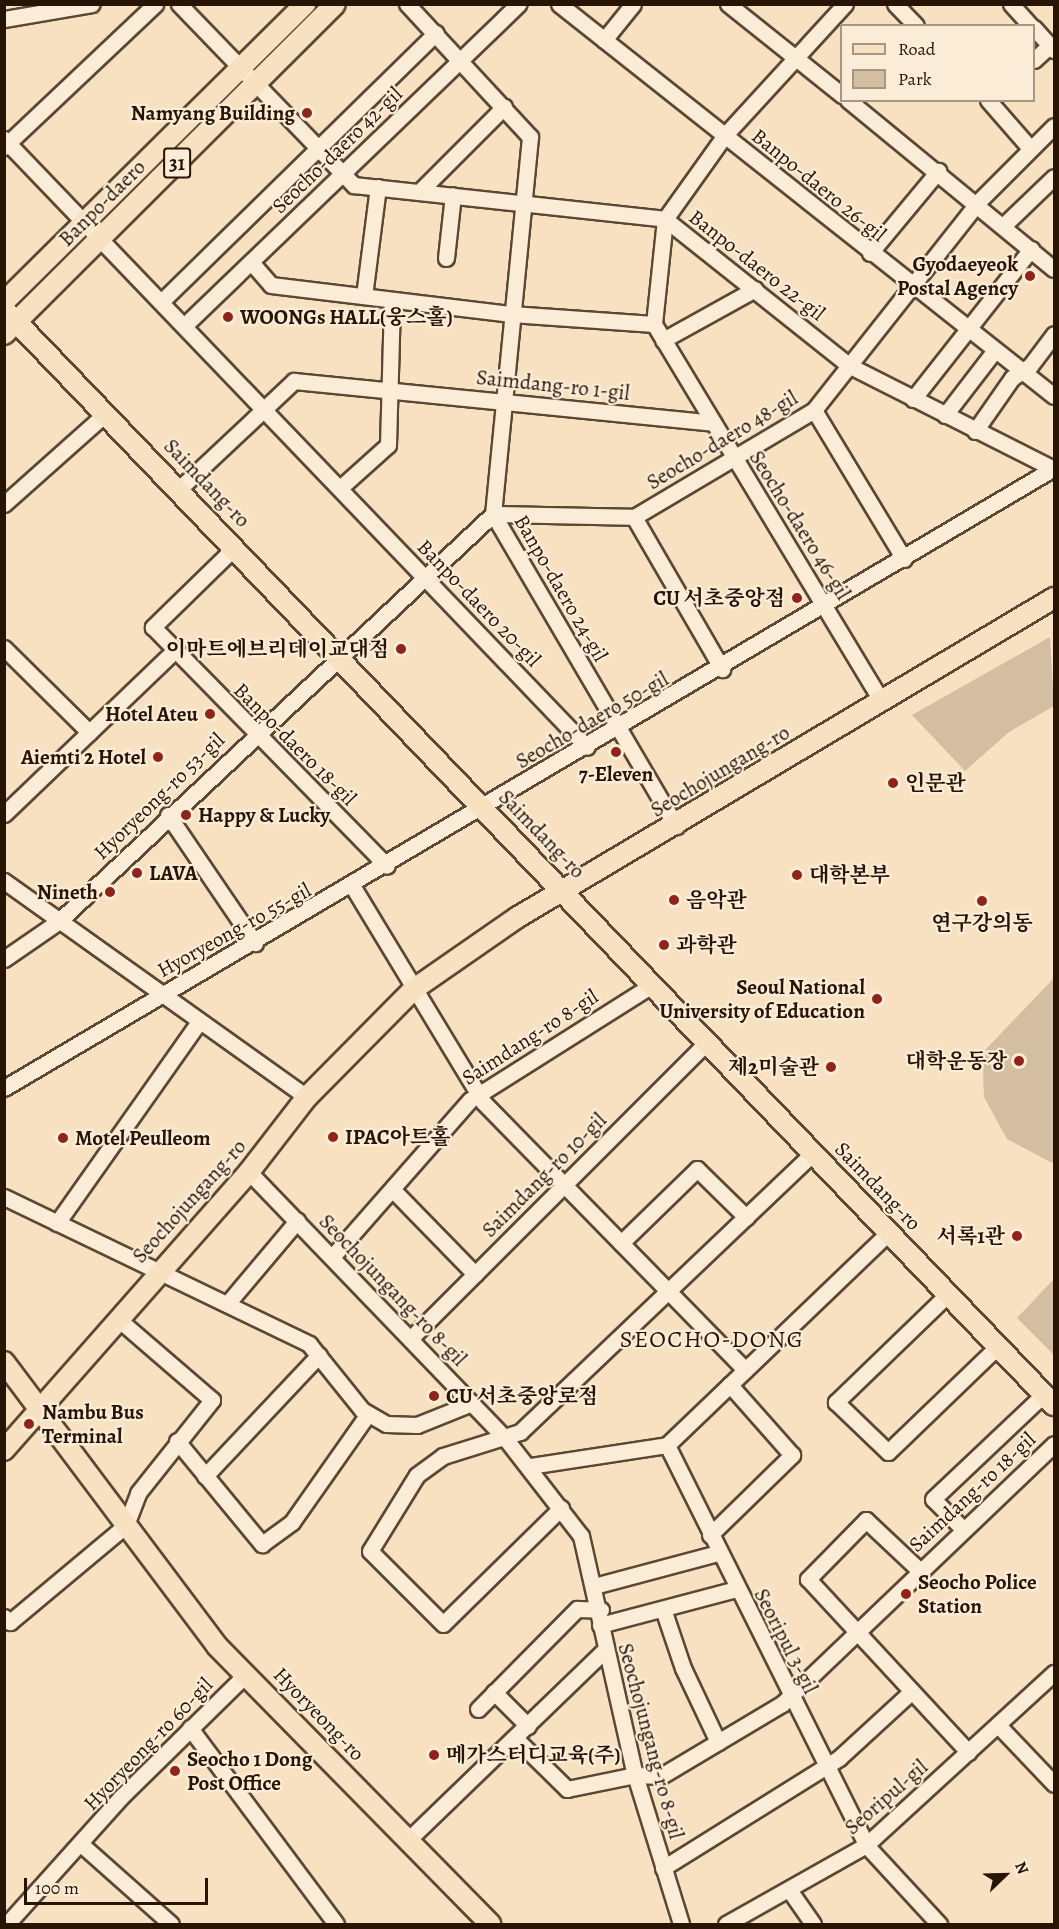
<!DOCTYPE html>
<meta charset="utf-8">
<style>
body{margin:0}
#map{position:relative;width:1059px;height:1929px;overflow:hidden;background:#f8e1c1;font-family:Alegreya,"Noto Serif KR",serif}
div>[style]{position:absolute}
.green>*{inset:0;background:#d4bea1}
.roads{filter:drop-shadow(2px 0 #5b4734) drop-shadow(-2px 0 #5b4734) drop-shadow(0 2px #5b4734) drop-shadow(0 -2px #5b4734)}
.minor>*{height:15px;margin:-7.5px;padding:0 7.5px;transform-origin:7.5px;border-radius:7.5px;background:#faecd7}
.major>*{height:20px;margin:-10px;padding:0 10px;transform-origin:10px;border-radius:10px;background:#f8e1c1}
.dots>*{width:16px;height:16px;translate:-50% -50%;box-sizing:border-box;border:3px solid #faecd7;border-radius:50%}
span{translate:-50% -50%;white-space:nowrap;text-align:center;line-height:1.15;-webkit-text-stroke:4.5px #faecd7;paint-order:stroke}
.shield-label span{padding:2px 4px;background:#faecd7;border:2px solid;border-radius:4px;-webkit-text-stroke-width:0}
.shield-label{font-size:20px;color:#271405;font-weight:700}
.poi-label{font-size:21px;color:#271405;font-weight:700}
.right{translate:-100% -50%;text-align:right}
.left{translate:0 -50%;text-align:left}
.street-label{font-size:21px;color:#271405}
.quarter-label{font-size:24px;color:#271405;letter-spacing:1.5px}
.frame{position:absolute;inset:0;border:6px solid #271405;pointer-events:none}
.legend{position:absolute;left:840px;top:24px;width:195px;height:78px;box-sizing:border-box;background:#faecd7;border:2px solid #a69683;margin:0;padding:8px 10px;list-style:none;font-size:18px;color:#271405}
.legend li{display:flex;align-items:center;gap:12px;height:30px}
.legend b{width:30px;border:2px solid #a69683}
.north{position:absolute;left:975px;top:1845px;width:60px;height:60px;-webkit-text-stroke:4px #faecd7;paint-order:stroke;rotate:67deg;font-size:16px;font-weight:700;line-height:24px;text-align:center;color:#271405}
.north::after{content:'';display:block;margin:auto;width:21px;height:27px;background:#271405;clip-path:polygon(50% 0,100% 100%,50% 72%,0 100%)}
.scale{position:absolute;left:24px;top:1878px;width:184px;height:27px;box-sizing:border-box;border:3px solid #271405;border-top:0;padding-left:8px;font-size:18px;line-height:21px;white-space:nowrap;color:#271405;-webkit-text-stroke:4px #faecd7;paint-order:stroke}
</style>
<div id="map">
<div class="green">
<i style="clip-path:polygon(1050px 637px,1054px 706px,1009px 732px,965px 771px,912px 715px)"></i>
<i style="clip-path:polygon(1054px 978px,1054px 1162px,1052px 1163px,1007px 1139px,984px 1097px,983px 1073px,986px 1049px)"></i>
<i style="clip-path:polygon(1054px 1279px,1054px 1355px,1017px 1318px)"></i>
</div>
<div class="roads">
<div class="minor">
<i style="left:179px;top:4px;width:252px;rotate:46deg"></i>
<i style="left:354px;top:185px;width:313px;rotate:6.2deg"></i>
<i style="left:665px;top:219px;width:236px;rotate:38.5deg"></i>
<i style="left:850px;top:366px;width:229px;rotate:26.8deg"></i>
<i style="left:407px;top:4px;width:181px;rotate:47.2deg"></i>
<i style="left:530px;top:137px;width:379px;rotate:95.6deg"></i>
<i style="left:493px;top:514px;width:362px;rotate:59.6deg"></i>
<i style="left:559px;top:4px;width:631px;rotate:38.38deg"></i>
<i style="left:728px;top:4px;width:146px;rotate:38.6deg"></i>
<i style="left:845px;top:4px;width:178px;rotate:132.5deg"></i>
<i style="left:725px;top:135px;width:103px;rotate:125.5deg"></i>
<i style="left:665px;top:219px;width:106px;rotate:96deg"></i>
<i style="left:654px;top:324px;width:441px;rotate:58.9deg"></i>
<i style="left:895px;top:4px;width:30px;rotate:46deg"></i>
<i style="left:1011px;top:4px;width:30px;rotate:48deg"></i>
<i style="left:4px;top:19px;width:89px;rotate:-9.7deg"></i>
<i style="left:1034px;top:28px;width:30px;rotate:48deg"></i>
<i style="left:604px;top:40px;width:46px;rotate:-51.1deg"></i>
<i style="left:1034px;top:60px;width:22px;rotate:-43deg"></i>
<i style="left:848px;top:100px;width:266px;rotate:39.4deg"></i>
<i style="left:988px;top:100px;width:62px;rotate:48.9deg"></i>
<i style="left:4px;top:139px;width:842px;rotate:46.2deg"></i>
<i style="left:4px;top:147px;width:208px;rotate:-43.4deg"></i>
<i style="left:420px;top:191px;width:119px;rotate:-45deg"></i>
<i style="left:1004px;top:225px;width:69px;rotate:-43.8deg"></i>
<i style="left:870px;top:253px;width:107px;rotate:-50.3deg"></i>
<i style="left:446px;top:258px;width:63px;rotate:-83.7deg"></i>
<i style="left:251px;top:262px;width:30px;rotate:49deg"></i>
<i style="left:271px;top:285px;width:242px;rotate:6.9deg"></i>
<i style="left:511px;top:314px;width:143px;rotate:4deg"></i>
<i style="left:364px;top:296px;width:110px;rotate:-82.7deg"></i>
<i style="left:162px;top:301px;width:383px;rotate:-44.4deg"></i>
<i style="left:185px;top:325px;width:463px;rotate:-43.9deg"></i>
<i style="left:663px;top:340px;width:105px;rotate:-29deg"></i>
<i style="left:913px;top:399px;width:191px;rotate:-51.8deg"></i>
<i style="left:814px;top:410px;width:174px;rotate:58.9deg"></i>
<i style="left:945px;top:415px;width:82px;rotate:-52.4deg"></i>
<i style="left:975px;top:431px;width:65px;rotate:-55.1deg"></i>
<i style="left:1012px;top:378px;width:22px;rotate:-34deg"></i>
<i style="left:1030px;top:366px;width:40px;rotate:-53deg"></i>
<i style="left:340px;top:488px;width:64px;rotate:-41.9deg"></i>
<i style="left:388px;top:445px;width:145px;rotate:-88.4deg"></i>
<i style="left:179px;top:489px;width:158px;rotate:-43.2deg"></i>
<i style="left:294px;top:381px;width:421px;rotate:5.7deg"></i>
<i style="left:4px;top:504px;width:137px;rotate:-41.7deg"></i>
<i style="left:634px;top:517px;width:176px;rotate:59.9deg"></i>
<i style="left:235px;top:547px;width:115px;rotate:135.7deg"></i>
<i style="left:153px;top:627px;width:334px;rotate:45.6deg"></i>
<i style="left:4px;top:648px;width:120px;rotate:44.7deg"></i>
<i style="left:4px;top:814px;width:237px;rotate:-43.8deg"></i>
<i style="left:168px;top:815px;width:155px;rotate:55.8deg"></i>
<i style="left:4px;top:881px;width:372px;rotate:35.5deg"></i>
<i style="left:353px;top:887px;width:251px;rotate:58.8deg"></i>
<i style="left:483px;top:1102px;width:375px;rotate:45.6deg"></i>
<i style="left:4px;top:959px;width:67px;rotate:-34.6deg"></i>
<i style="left:59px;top:921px;width:595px;rotate:-43.16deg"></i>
<i style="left:493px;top:514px;width:141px;rotate:1.2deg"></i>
<i style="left:634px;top:517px;width:209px;rotate:-30.7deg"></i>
<i style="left:814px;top:410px;width:265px;rotate:-51.7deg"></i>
<i style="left:978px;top:202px;width:107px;rotate:-45deg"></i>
<i style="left:4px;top:1088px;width:1219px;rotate:-30.56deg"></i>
<i style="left:249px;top:1172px;width:369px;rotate:46.1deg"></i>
<i style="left:505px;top:1438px;width:124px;rotate:52.2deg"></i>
<i style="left:581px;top:1536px;width:245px;rotate:77.3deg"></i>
<i style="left:635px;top:1775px;width:156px;rotate:72.8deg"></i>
<i style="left:392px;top:1189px;width:119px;rotate:45.7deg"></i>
<i style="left:4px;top:1197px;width:339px;rotate:25.7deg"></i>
<i style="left:309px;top:1344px;width:85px;rotate:51.2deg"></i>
<i style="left:362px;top:1410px;width:28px;rotate:30deg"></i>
<i style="left:386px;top:1424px;width:31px;rotate:2deg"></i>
<i style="left:417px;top:1425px;width:59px;rotate:-21.8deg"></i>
<i style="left:57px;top:1223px;width:246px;rotate:-54.8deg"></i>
<i style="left:621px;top:1243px;width:106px;rotate:-44.2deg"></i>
<i style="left:697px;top:1169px;width:69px;rotate:44.4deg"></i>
<i style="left:332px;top:1257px;width:209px;rotate:-48.7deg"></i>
<i style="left:470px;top:1100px;width:215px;rotate:-32.3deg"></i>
<i style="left:948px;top:1294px;width:156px;rotate:136deg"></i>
<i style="left:836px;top:1402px;width:72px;rotate:43.9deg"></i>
<i style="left:888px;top:1452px;width:153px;rotate:-43.9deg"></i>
<i style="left:227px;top:1304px;width:109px;rotate:-49.9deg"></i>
<i style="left:411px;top:1338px;width:419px;rotate:-45deg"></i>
<i style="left:177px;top:1441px;width:134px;rotate:50.5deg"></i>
<i style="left:262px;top:1544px;width:37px;rotate:-36deg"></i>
<i style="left:292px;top:1522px;width:132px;rotate:-54.9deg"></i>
<i style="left:667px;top:1445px;width:447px;rotate:63.5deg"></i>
<i style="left:866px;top:1845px;width:108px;rotate:47.3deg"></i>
<i style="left:667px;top:1445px;width:308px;rotate:-43.8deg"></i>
<i style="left:530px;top:1466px;width:139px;rotate:-8.7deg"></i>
<i style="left:205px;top:1476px;width:166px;rotate:-46.7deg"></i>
<i style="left:561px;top:1508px;width:165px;rotate:135.5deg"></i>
<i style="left:443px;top:1624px;width:103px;rotate:-135deg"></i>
<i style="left:370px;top:1551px;width:89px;rotate:-58.3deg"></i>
<i style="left:417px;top:1475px;width:32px;rotate:-36deg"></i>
<i style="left:443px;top:1456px;width:81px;rotate:-17.3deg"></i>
<i style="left:520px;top:1432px;width:405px;rotate:-43.6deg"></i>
<i style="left:963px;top:1529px;width:42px;rotate:-135deg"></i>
<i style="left:933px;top:1499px;width:153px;rotate:-43.4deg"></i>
<i style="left:710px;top:1535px;width:115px;rotate:-44.3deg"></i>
<i style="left:792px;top:1455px;width:94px;rotate:-131.5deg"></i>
<i style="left:919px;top:1570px;width:73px;rotate:-136.7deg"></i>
<i style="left:866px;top:1520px;width:83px;rotate:134.5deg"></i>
<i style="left:808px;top:1579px;width:236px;rotate:47.2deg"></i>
<i style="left:594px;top:1586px;width:128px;rotate:-14.9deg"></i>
<i style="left:663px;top:1609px;width:62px;rotate:71.3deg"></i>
<i style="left:683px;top:1668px;width:82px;rotate:64.7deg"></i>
<i style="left:4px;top:1617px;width:8px;rotate:40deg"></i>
<i style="left:10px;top:1622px;width:151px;rotate:-39.9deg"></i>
<i style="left:126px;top:1525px;width:34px;rotate:-69deg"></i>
<i style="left:138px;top:1493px;width:119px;rotate:-51.5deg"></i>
<i style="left:212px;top:1400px;width:125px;rotate:-139.2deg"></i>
<i style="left:600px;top:1625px;width:141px;rotate:-14.8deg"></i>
<i style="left:494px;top:1692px;width:48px;rotate:45deg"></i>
<i style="left:478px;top:1709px;width:141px;rotate:-45.3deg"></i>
<i style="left:577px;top:1609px;width:24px;rotate:2deg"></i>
<i style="left:998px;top:1725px;width:81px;rotate:46.5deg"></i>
<i style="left:190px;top:1728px;width:244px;rotate:53.3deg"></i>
<i style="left:515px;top:1738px;width:73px;rotate:44.4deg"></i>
<i style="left:567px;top:1789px;width:69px;rotate:-11.6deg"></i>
<i style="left:635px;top:1775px;width:26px;rotate:2deg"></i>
<i style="left:661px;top:1776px;width:141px;rotate:-30.8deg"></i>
<i style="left:782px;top:1704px;width:376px;rotate:-43.7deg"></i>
<i style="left:408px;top:1840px;width:271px;rotate:-44deg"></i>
<i style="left:82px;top:1845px;width:119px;rotate:41.6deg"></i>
<i style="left:663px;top:1868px;width:208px;rotate:-32deg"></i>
<i style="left:839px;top:1758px;width:98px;rotate:-42.5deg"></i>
<i style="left:790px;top:1891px;width:40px;rotate:55.1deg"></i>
<i style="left:7px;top:1924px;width:171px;rotate:-48.1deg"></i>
<i style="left:121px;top:1797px;width:175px;rotate:-44.5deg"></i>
<i style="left:726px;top:1924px;width:161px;rotate:-29.4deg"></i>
<i style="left:866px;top:1845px;width:255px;rotate:-42.5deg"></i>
</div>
<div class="major">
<i style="left:4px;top:302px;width:424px;rotate:-44.7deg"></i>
<i style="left:4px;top:309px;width:1518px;rotate:46.23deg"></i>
<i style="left:4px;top:334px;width:467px;rotate:-44.9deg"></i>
<i style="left:4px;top:1362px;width:355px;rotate:53.1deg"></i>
<i style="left:217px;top:1646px;width:390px;rotate:45.5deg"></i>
<i style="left:4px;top:1450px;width:371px;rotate:-48.6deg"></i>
<i style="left:249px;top:1172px;width:95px;rotate:-52.3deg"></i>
<i style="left:307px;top:1097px;width:152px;rotate:-45.3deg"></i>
<i style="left:414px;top:989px;width:126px;rotate:-34.7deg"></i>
<i style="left:518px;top:917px;width:624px;rotate:-30.76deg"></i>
</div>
</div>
<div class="dots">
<i style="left:307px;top:113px;background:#8f2418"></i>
<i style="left:1030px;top:276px;background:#8f2418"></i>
<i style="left:228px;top:317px;background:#8f2418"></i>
<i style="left:797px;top:598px;background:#8f2418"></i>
<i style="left:401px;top:649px;background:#8f2418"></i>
<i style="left:210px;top:714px;background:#8f2418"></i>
<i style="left:616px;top:752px;background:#8f2418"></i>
<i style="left:158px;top:757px;background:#8f2418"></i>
<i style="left:893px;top:783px;background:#8f2418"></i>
<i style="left:186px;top:815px;background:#8f2418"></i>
<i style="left:137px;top:873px;background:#8f2418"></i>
<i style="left:797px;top:875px;background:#8f2418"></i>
<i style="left:110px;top:892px;background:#8f2418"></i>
<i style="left:674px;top:900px;background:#8f2418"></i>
<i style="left:982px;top:901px;background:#8f2418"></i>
<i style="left:664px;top:945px;background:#8f2418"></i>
<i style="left:877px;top:999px;background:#8f2418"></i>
<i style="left:1019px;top:1061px;background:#8f2418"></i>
<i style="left:831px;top:1067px;background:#8f2418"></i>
<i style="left:333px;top:1137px;background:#8f2418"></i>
<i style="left:63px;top:1138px;background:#8f2418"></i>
<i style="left:1017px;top:1236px;background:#8f2418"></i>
<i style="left:434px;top:1396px;background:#8f2418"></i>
<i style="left:29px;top:1424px;background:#8f2418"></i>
<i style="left:906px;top:1594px;background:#8f2418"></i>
<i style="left:434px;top:1755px;background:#8f2418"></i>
<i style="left:175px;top:1771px;background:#8f2418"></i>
</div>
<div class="shield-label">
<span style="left:177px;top:163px">31</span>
</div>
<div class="poi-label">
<span class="right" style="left:295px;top:113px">Namyang Building</span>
<span class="right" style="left:1018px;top:276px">Gyodaeyeok<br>Postal Agency</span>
<span class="left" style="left:240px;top:317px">WOONGs HALL(웅스홀)</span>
<span class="right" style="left:785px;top:598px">CU 서초중앙점</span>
<span class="right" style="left:389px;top:649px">이마트에브리데이교대점</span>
<span class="right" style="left:198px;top:714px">Hotel Ateu</span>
<span class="right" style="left:146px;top:757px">Aiemti 2 Hotel</span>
<span style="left:616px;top:774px">7-Eleven</span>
<span class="left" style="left:905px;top:783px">인문관</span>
<span class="left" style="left:198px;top:815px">Happy &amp; Lucky</span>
<span class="left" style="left:149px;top:873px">LAVA</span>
<span class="left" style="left:809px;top:875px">대학본부</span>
<span class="right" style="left:98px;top:892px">Nineth</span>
<span class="left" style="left:686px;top:900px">음악관</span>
<span style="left:982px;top:923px">연구강의동</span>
<span class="left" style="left:676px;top:945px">과학관</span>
<span class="right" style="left:865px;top:999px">Seoul National<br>University of Education</span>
<span class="right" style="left:1007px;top:1061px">대학운동장</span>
<span class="right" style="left:819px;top:1067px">제2미술관</span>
<span class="left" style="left:345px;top:1137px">IPAC아트홀</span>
<span class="left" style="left:75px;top:1138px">Motel Peulleom</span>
<span class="right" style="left:1005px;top:1236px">서록1관</span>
<span class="left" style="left:446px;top:1396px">CU 서초중앙로점</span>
<span class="left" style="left:42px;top:1424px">Nambu Bus<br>Terminal</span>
<span class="left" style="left:918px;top:1594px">Seocho Police<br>Station</span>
<span class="left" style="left:446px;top:1755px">메가스터디교육(주)</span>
<span class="left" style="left:187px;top:1771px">Seocho 1 Dong<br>Post Office</span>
</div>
<div class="street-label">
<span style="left:337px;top:150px;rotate:-44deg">Seocho-daero 42-gil</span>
<span style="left:819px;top:185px;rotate:39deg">Banpo-daero 26-gil</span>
<span style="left:102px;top:203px;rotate:-45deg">Banpo-daero</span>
<span style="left:757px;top:265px;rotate:38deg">Banpo-daero 22-gil</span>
<span style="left:553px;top:385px;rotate:6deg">Saimdang-ro 1-gil</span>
<span style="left:722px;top:440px;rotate:-31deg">Seocho-daero 48-gil</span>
<span style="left:207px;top:483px;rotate:46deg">Saimdang-ro</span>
<span style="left:800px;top:525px;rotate:58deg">Seocho-daero 46-gil</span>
<span style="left:561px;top:588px;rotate:60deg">Banpo-daero 24-gil</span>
<span style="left:479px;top:603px;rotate:46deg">Banpo-daero 20-gil</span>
<span style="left:592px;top:720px;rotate:-30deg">Seocho-daero 50-gil</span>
<span style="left:295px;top:744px;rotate:45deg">Banpo-daero 18-gil</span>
<span style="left:720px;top:771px;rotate:-31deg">Seochojungang-ro</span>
<span style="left:159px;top:796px;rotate:-44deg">Hyoryeong-ro 53-gil</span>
<span style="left:542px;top:834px;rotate:46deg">Saimdang-ro</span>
<span style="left:234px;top:930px;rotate:-29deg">Hyoryeong-ro 55-gil</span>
<span style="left:530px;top:1037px;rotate:-33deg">Saimdang-ro 8-gil</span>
<span style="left:544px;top:1175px;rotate:-45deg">Saimdang-ro 10-gil</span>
<span style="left:878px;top:1186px;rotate:46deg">Saimdang-ro</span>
<span style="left:189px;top:1201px;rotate:-48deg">Seochojungang-ro</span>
<span style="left:393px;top:1290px;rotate:46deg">Seochojungang-ro 8-gil</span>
<span style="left:972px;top:1492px;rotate:-43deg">Saimdang-ro 18-gil</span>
<span style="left:786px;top:1641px;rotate:63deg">Seoripul 3-gil</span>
<span style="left:319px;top:1714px;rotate:46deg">Hyoryeong-ro</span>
<span style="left:651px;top:1741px;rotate:75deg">Seochojungang-ro 8-gil</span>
<span style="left:148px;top:1744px;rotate:-46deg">Hyoryeong-ro 60-gil</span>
<span style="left:886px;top:1797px;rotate:-41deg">Seoripul-gil</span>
</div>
<div class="quarter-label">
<span style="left:712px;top:1340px">SEOCHO-DONG</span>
</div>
<div class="frame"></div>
<ul class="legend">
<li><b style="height:8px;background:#f8e1c1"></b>Road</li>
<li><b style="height:16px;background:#d4bea1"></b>Park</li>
</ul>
<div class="north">N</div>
<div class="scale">100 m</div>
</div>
